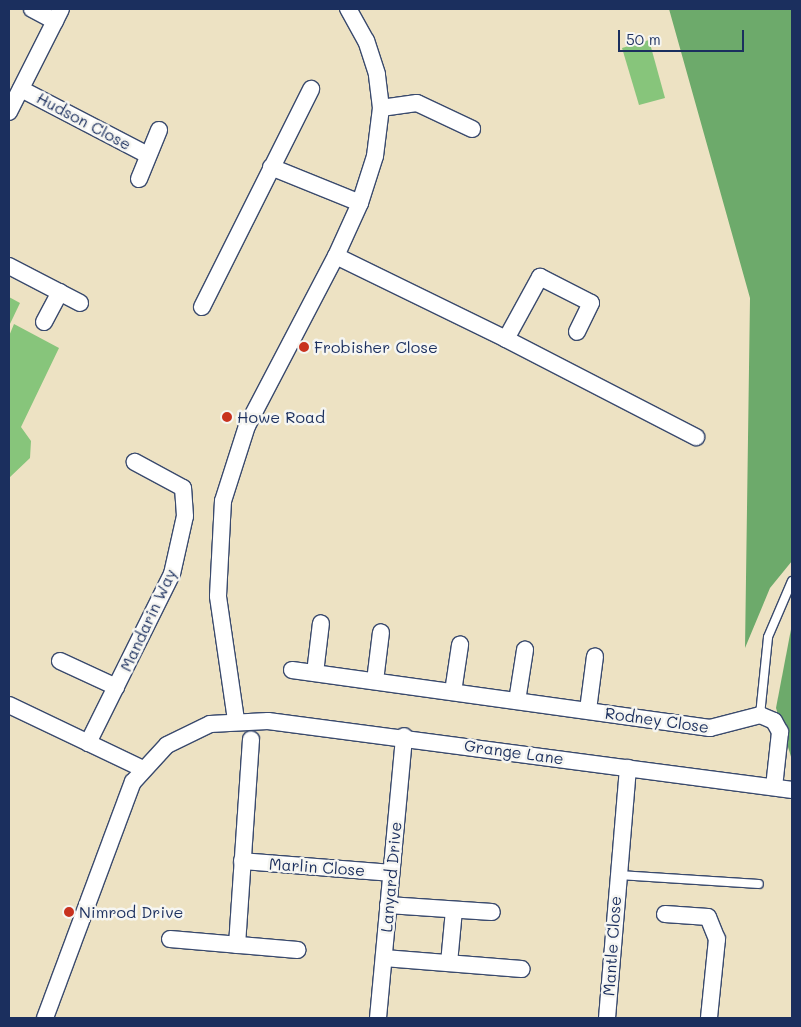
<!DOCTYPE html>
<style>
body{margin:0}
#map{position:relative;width:801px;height:1027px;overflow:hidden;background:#ede2c3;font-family:Mali,sans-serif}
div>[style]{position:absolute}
.green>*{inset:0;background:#87c57b}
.forest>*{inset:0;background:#6daa6b}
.roads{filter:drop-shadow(1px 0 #3a4a6d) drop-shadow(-1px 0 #3a4a6d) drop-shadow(0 1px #3a4a6d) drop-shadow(0 -1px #3a4a6d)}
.lane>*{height:8px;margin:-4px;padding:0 4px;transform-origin:4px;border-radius:4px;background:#fff}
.street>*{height:16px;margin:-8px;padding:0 8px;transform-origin:8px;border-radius:8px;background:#fff}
.dots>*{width:14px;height:14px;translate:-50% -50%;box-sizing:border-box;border:2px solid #f6f6f2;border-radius:50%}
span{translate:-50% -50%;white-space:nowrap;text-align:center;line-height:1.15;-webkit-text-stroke:5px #f6f6f2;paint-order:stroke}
.street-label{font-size:16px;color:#1b2f5e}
.poi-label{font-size:16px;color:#1b2f5e}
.left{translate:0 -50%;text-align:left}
.frame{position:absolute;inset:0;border:10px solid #1b2f5e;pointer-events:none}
.scale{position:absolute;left:618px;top:30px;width:126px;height:22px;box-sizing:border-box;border:2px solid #1b2f5e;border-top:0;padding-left:6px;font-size:15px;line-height:18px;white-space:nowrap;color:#1b2f5e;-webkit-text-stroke:4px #f6f6f2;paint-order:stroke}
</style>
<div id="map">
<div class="green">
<i style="clip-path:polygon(649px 40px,665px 98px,639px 105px,622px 48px)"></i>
<i style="clip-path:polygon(9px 297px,20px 303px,9px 326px)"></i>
<i style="clip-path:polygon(14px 324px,59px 348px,21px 427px,31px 441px,30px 458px,9px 478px,9px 336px)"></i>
</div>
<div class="forest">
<i style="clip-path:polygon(669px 9px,792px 9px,792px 561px,770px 588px,745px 648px,750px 298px)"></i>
<i style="clip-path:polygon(792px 624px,792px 760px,776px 708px)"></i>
</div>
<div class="roads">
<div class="lane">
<i style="left:760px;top:715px;width:78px;rotate:-84.1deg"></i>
<i style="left:768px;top:637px;width:61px;rotate:-66.8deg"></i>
<i style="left:619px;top:875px;width:140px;rotate:3.7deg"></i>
</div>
<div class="street">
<i style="left:32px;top:9px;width:26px;rotate:28deg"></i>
<i style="left:21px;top:89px;width:141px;rotate:27.5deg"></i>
<i style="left:381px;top:108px;width:36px;rotate:-8deg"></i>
<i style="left:417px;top:103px;width:61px;rotate:25.3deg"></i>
<i style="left:9px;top:112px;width:115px;rotate:-63.2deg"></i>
<i style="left:271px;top:167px;width:96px;rotate:22deg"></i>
<i style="left:139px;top:179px;width:53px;rotate:-67.8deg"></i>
<i style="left:336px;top:256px;width:189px;rotate:26deg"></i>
<i style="left:506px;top:339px;width:71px;rotate:-61.3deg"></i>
<i style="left:540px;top:277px;width:57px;rotate:27deg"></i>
<i style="left:591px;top:303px;width:32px;rotate:116deg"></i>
<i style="left:9px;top:266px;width:80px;rotate:27.5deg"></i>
<i style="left:202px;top:307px;width:244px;rotate:-63.4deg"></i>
<i style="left:44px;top:322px;width:34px;rotate:-62deg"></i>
<i style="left:506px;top:339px;width:214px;rotate:27.3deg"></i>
<i style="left:60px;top:661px;width:62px;rotate:24.9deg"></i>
<i style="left:292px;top:670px;width:422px;rotate:7.9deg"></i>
<i style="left:710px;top:728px;width:52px;rotate:-14.6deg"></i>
<i style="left:760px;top:715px;width:15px;rotate:23deg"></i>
<i style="left:774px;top:721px;width:13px;rotate:61deg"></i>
<i style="left:780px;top:732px;width:55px;rotate:96.2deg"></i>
<i style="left:315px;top:673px;width:50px;rotate:-83.2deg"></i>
<i style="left:375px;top:681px;width:49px;rotate:-83deg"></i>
<i style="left:453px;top:692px;width:48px;rotate:-81.5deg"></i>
<i style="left:517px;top:701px;width:52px;rotate:-81.1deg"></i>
<i style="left:9px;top:705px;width:146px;rotate:25.5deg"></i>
<i style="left:588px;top:710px;width:54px;rotate:-82.6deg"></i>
<i style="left:236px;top:720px;width:125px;rotate:-98.3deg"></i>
<i style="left:218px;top:596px;width:95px;rotate:-87deg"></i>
<i style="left:223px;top:501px;width:79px;rotate:-72.3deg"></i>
<i style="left:247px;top:426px;width:192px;rotate:-62.4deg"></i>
<i style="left:336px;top:256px;width:58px;rotate:-65.6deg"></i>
<i style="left:360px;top:203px;width:49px;rotate:-72.3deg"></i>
<i style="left:375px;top:156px;width:48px;rotate:-82.9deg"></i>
<i style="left:381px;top:108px;width:34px;rotate:-97deg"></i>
<i style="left:377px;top:74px;width:35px;rotate:-108deg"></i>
<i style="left:366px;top:41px;width:37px;rotate:-119deg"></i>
<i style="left:88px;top:743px;width:189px;rotate:-63.6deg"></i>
<i style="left:172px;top:574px;width:59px;rotate:-77.4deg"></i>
<i style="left:185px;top:516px;width:28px;rotate:-94deg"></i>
<i style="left:183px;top:488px;width:55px;rotate:-151.6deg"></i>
<i style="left:242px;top:861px;width:149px;rotate:4.6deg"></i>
<i style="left:388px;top:905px;width:104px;rotate:3.9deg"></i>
<i style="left:665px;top:914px;width:43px;rotate:4deg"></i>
<i style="left:708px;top:917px;width:24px;rotate:68deg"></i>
<i style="left:717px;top:939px;width:79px;rotate:95.8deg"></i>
<i style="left:170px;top:939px;width:128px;rotate:4.9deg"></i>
<i style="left:237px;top:945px;width:206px;rotate:-86.1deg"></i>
<i style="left:384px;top:958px;width:138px;rotate:4.6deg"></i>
<i style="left:449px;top:963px;width:53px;rotate:-84.6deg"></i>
<i style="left:45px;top:1018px;width:252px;rotate:-69.6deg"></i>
<i style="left:133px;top:782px;width:50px;rotate:-47.4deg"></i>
<i style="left:167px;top:745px;width:48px;rotate:-26deg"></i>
<i style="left:210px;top:724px;width:58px;rotate:-3deg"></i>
<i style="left:268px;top:721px;width:529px;rotate:7.5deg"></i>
<i style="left:378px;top:1018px;width:283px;rotate:-84.7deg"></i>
<i style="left:607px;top:1018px;width:251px;rotate:-85.2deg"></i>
</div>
</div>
<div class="dots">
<i style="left:304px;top:347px;background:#c8321e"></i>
<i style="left:227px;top:417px;background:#c8321e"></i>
<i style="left:69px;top:912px;background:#c8321e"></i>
</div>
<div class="street-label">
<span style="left:84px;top:121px;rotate:28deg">Hudson Close</span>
<span style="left:148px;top:620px;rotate:-65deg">Mandarin Way</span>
<span style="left:657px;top:720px;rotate:8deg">Rodney Close</span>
<span style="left:514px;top:752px;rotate:8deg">Grange Lane</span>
<span style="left:317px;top:867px;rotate:4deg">Marlin Close</span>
<span style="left:391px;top:877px;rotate:-85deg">Lanyard Drive</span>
<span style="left:612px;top:946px;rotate:-86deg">Mantle Close</span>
</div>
<div class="poi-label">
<span class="left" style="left:314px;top:347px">Frobisher Close</span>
<span class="left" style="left:237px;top:417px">Howe Road</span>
<span class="left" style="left:79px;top:912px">Nimrod Drive</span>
</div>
<div class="frame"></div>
<div class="scale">50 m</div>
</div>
